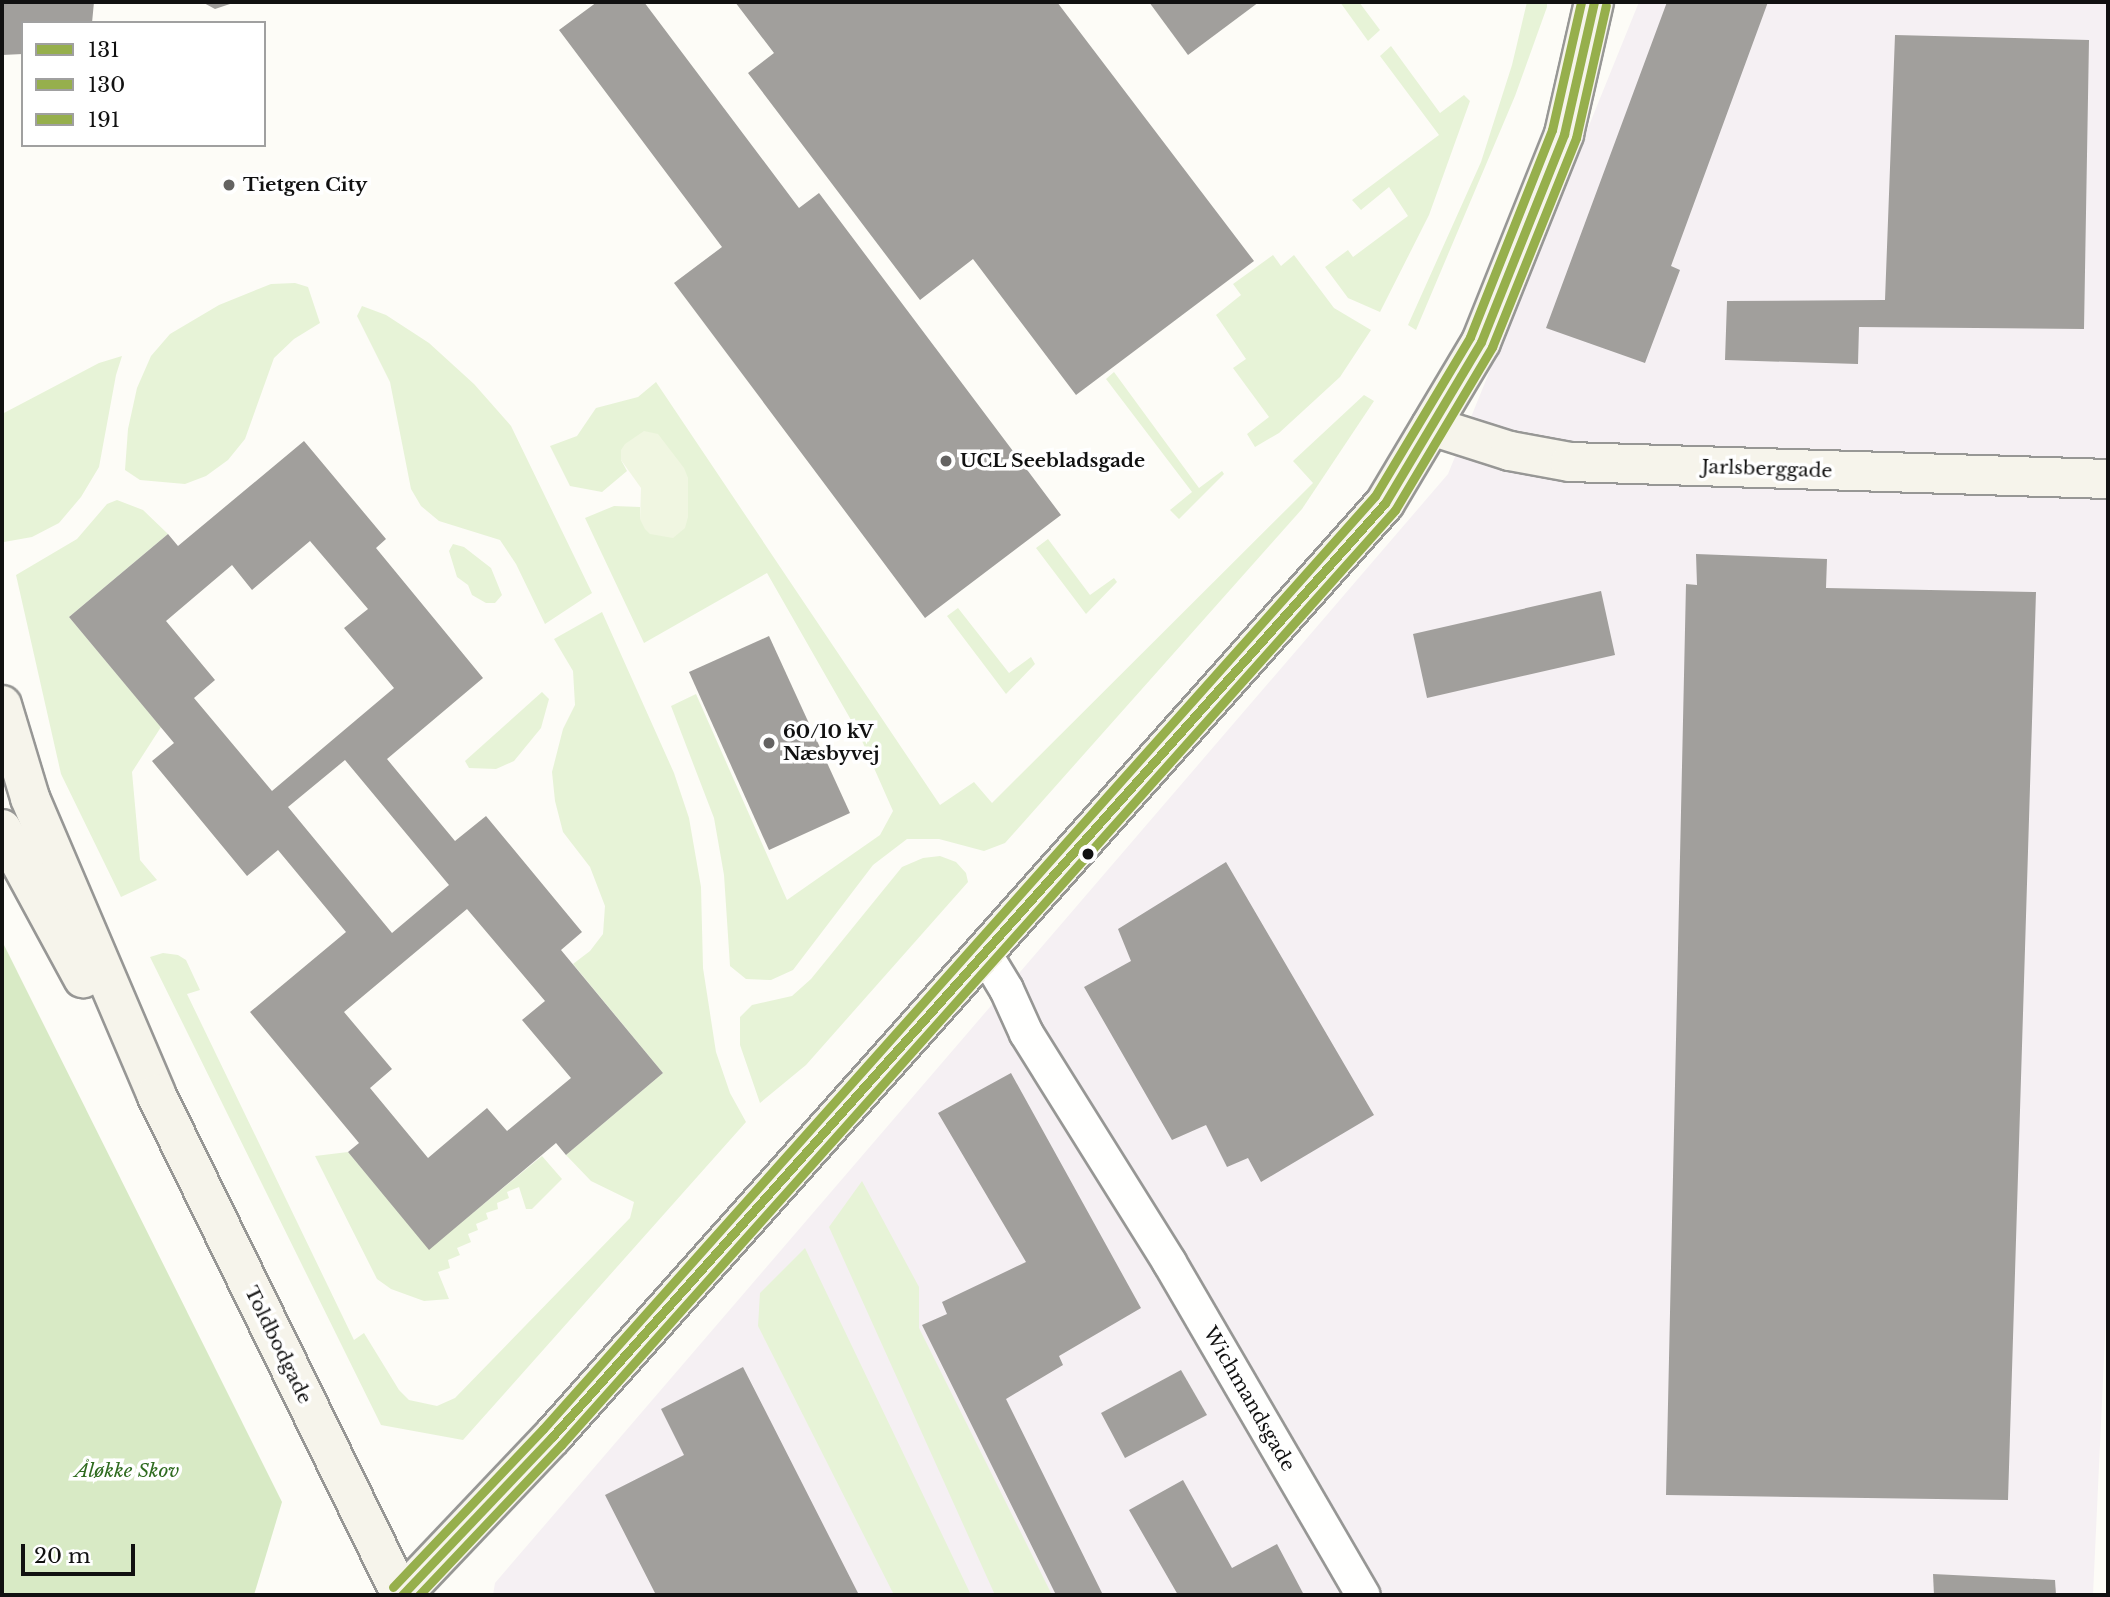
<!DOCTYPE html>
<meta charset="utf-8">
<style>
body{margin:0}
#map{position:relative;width:2110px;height:1597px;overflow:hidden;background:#fdfcf7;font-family:"Libre Baskerville",serif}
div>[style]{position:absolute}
.industrial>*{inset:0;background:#f5f0f3}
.green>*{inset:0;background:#e7f3d7}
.forest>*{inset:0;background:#d8eac5}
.pitch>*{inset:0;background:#f0f6e1}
.building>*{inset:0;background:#a19f9c}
.roads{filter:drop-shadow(2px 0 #979795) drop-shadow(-2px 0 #979795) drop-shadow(0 2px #979795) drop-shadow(0 -2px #979795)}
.street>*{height:33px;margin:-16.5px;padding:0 16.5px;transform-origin:16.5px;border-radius:16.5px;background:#fffffe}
.secondary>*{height:38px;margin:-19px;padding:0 19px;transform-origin:19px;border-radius:19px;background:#f6f4eb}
.bus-1>*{height:9px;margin:-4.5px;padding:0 4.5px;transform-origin:4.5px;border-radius:4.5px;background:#96af4c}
.bus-2>*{height:9px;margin:-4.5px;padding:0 4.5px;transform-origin:4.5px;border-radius:4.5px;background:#96af4c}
.bus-3>*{height:9px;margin:-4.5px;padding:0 4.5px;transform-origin:4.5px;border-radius:4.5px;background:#96af4c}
.dots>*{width:19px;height:19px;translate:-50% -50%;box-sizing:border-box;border:4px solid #fff;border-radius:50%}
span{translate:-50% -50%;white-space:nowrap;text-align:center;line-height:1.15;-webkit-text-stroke:7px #fff;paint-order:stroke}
.poi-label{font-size:19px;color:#111;font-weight:700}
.left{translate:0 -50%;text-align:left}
.street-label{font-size:19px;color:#111}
.park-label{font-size:19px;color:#2f6b1f;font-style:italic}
.frame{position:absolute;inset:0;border:4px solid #111;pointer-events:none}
.legend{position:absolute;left:21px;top:21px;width:245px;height:126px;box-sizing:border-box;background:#fff;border:2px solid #a0a0a0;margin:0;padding:9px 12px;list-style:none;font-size:21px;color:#111}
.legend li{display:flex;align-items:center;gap:14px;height:35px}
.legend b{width:35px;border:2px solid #a0a0a0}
.scale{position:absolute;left:21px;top:1544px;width:114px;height:32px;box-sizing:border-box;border:4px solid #111;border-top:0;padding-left:9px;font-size:21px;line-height:24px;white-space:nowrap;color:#111;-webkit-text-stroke:5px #fff;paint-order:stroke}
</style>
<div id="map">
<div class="industrial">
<i style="clip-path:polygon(1639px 2px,2108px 2px,2108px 1273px,2093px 1595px,493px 1595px,495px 1583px,1448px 474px)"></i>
</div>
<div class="green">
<i style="clip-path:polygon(1340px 2px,1359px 2px,1380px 30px,1368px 41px)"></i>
<i style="clip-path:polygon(1527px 2px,1547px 2px,1547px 7px,1515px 96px,1416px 330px,1408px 325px,1481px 162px,1512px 65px)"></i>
<i style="clip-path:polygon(1391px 46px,1440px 113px,1464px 95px,1470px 101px,1429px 215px,1380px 312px,1348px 298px,1325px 267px,1348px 250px,1353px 257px,1408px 216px,1389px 187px,1361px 210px,1352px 200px,1439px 135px,1380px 56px)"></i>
<i style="clip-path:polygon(1273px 255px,1281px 266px,1294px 255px,1334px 308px,1371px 330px,1340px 377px,1279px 433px,1255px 447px,1247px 434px,1269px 417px,1233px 368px,1246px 359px,1216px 315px,1241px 295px,1233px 284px)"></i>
<i style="clip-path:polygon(295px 283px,308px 287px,320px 323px,294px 339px,274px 358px,245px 439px,228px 460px,206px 476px,185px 484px,140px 480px,125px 470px,128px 429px,137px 388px,151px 356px,170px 334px,219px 305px,271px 284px)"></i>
<i style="clip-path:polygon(362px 306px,386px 315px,429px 343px,474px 384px,511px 426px,592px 593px,545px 624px,516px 564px,500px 540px,439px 521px,421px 506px,411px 489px,390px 382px,357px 316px)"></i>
<i style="clip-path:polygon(122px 356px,116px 375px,99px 467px,81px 497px,59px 523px,32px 537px,4px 542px,2px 414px,99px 363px)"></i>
<i style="clip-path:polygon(1114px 372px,1199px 488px,1222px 471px,1224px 474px,1179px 519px,1170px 510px,1192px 492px,1106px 379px)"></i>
<i style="clip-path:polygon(656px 382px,940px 805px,974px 782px,992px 803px,1313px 483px,1293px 461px,1364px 395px,1374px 401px,1302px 509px,1005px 843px,984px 851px,939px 839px,907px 839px,873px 865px,793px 970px,771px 980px,746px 979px,730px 966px,724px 875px,714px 818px,671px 706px,696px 694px,787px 900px,880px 835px,893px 811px,859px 734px,767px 573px,644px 643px,585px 518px,614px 506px,640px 507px,640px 519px,688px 517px,688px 478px,621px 460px,627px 471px,602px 492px,570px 486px,550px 446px,577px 436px,596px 408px,638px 397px)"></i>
<i style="clip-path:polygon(117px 500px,143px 510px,168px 534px,69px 617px,161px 727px,132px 772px,140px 860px,157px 880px,121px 897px,61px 774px,16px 575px,77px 539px,107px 504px)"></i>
<i style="clip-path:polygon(1048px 539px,1090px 595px,1114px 578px,1117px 582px,1086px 614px,1036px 548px)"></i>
<i style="clip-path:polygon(453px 544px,464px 547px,491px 568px,502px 595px,495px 603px,486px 603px,472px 595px,468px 585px,457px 577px,449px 551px)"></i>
<i style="clip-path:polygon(958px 608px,1009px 673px,1031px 657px,1035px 664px,1006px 694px,947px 616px)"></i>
<i style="clip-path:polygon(602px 612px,674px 773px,689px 818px,701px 887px,703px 968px,716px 1052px,730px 1093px,746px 1122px,463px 1440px,381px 1425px,150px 957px,163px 953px,178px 955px,186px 960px,200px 990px,187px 994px,354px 1340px,364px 1333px,399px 1390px,409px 1400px,437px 1406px,455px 1398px,630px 1218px,634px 1202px,591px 1181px,566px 1155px,663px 1073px,573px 964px,590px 951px,603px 934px,605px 906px,590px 867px,563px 832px,555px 801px,552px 772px,563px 729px,575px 705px,573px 671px,554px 639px)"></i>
<i style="clip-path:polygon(542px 692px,549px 699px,541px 728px,514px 761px,496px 769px,469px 768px,465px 761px)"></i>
<i style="clip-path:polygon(940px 856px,956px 862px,966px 873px,968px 882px,806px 1065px,760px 1103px,740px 1045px,740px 1017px,752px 1005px,792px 996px,811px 979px,902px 867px,923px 858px)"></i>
<i style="clip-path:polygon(348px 1152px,429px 1249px,542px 1156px,562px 1179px,532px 1209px,526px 1209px,519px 1187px,507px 1192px,509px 1198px,497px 1203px,498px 1209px,486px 1213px,488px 1219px,476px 1224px,478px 1230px,468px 1234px,471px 1242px,457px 1248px,460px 1255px,448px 1260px,450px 1268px,438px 1272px,449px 1299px,424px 1301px,391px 1289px,377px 1279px,315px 1156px)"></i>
<i style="clip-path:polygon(862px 1181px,919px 1287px,919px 1328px,1052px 1595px,995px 1595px,829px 1227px)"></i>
<i style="clip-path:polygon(805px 1248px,971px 1595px,894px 1595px,758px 1326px,760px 1293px)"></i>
</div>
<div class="forest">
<i style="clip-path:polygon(2px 941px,282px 1502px,254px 1595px,2px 1595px)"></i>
</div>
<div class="pitch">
<i style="clip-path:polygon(644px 431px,658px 434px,684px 468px,688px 478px,688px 517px,685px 528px,673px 538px,650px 534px,645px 529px,640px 519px,641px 488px,621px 460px,621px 450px,625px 444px)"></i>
</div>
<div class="building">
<i style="clip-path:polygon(2px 2px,94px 2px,92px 23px,23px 23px,23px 54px,2px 55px)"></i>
<i style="clip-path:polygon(202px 2px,236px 2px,215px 9px)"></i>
<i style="clip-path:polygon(597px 2px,644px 2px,799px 208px,819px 193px,1061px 515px,925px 618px,674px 283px,722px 247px,559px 30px)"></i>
<i style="clip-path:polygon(735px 2px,1057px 2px,1254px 261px,1076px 395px,973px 259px,920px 300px,748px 73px,774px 53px)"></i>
<i style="clip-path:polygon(1149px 2px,1259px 2px,1188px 55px)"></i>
<i style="clip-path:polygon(1667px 2px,1768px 2px,1671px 266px,1680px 270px,1645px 363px,1546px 328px)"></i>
<i style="clip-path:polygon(1895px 35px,2089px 40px,2084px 329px,1859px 327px,1858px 364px,1725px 360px,1727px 301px,1885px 300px)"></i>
<i style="clip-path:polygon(evenodd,304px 441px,386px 539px,376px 548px,483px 678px,387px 759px,455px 841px,486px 816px,582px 932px,561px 950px,663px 1073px,566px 1155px,556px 1143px,429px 1250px,348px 1152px,359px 1143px,250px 1012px,346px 932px,278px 850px,247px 876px,152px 761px,174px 743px,69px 617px,168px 534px,178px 546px,304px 441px,310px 541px,368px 609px,344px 628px,394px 688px,272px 791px,194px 698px,215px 680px,166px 621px,232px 565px,252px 590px,310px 541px,304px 441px,345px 760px,449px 885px,392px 933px,288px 807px,345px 760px,304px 441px,467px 909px,545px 1001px,522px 1020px,571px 1078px,507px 1131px,487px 1108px,428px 1158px,370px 1088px,392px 1069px,344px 1012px,467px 909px)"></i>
<i style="clip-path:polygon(1696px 554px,1827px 559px,1826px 588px,2036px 592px,2008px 1500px,1666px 1495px,1686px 584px,1697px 585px)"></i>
<i style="clip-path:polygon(1601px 591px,1615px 655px,1427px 698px,1413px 634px)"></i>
<i style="clip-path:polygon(769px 636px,850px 813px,769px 850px,689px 672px)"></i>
<i style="clip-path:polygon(1226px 862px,1374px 1115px,1261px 1182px,1248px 1158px,1227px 1167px,1206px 1125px,1172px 1140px,1084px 987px,1131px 961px,1118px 929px)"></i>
<i style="clip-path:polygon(1011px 1073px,1141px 1308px,1059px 1356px,1063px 1365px,1006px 1399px,1103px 1595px,1056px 1595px,922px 1325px,947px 1314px,942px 1302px,1026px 1262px,938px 1113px)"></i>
<i style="clip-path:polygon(743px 1367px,859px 1595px,656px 1595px,605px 1495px,684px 1455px,661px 1409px)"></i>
<i style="clip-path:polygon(1181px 1370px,1207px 1415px,1125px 1458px,1101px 1413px)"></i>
<i style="clip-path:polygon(1183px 1480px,1232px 1568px,1277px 1544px,1304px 1595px,1178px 1595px,1129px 1510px)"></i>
<i style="clip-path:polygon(1933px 1574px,2055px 1580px,2056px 1595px,1934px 1595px)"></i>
</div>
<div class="roads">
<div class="street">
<i style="left:983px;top:951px;width:44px;rotate:58.8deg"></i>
<i style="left:1006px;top:989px;width:48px;rotate:65.6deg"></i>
<i style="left:1026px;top:1033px;width:270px;rotate:58deg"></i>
<i style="left:1169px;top:1262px;width:385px;rotate:59.8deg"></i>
</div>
<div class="secondary">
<i style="left:1431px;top:426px;width:83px;rotate:17.6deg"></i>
<i style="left:1510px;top:451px;width:61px;rotate:10.4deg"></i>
<i style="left:1570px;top:462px;width:538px;rotate:1.81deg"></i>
<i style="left:2px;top:705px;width:97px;rotate:73.2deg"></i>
<i style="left:30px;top:798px;width:322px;rotate:66.9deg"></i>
<i style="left:156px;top:1094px;width:558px;rotate:63.94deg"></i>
<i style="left:2px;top:829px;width:170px;rotate:61.5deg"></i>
<i style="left:402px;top:1595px;width:218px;rotate:-46.5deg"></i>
<i style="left:552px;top:1437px;width:1251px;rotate:-48.27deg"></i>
<i style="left:1385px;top:503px;width:187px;rotate:-59.2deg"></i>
<i style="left:1481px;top:342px;width:224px;rotate:-68.2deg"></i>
<i style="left:1564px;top:134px;width:135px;rotate:-77.2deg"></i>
</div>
</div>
<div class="bus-1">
<i style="left:402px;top:1595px;width:218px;rotate:-46.5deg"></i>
<i style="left:552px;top:1437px;width:1251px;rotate:-48.27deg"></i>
<i style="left:1385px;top:503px;width:187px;rotate:-59.2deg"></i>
<i style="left:1481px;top:342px;width:224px;rotate:-68.2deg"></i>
<i style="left:1564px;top:134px;width:135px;rotate:-77.2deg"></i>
</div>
<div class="bus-2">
<i style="left:419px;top:1595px;width:207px;rotate:-46.6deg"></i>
<i style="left:561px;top:1445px;width:1253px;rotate:-48.27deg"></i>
<i style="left:1395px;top:510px;width:190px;rotate:-59.2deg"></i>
<i style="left:1492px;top:347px;width:225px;rotate:-68.1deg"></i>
<i style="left:1576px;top:138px;width:136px;rotate:-77.3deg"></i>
</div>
<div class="bus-3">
<i style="left:393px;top:1587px;width:218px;rotate:-46.5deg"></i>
<i style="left:543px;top:1429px;width:1250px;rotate:-48.28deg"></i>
<i style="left:1375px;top:496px;width:185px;rotate:-59.1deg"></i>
<i style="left:1470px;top:337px;width:223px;rotate:-68.4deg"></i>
<i style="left:1552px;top:130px;width:131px;rotate:-77.2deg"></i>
</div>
<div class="dots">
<i style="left:229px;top:185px;background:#646362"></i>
<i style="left:946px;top:461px;background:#646362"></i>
<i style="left:769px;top:743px;background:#646362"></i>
<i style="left:1088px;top:854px;background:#111"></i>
</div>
<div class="poi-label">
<span class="left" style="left:243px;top:185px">Tietgen City</span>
<span class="left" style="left:960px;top:461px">UCL Seebladsgade</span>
<span class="left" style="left:783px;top:743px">60/10 kV<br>Næsbyvej</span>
</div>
<div class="street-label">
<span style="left:1767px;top:469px;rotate:2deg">Jarlsberggade</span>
<span style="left:278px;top:1345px;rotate:64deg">Toldbodgade</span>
<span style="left:1249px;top:1399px;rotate:60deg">Wichmandsgade</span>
</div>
<div class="park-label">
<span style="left:127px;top:1471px">Åløkke Skov</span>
</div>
<div class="frame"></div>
<ul class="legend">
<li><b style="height:9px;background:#96af4c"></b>131</li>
<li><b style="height:9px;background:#96af4c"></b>130</li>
<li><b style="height:9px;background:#96af4c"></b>191</li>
</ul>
<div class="scale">20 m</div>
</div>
